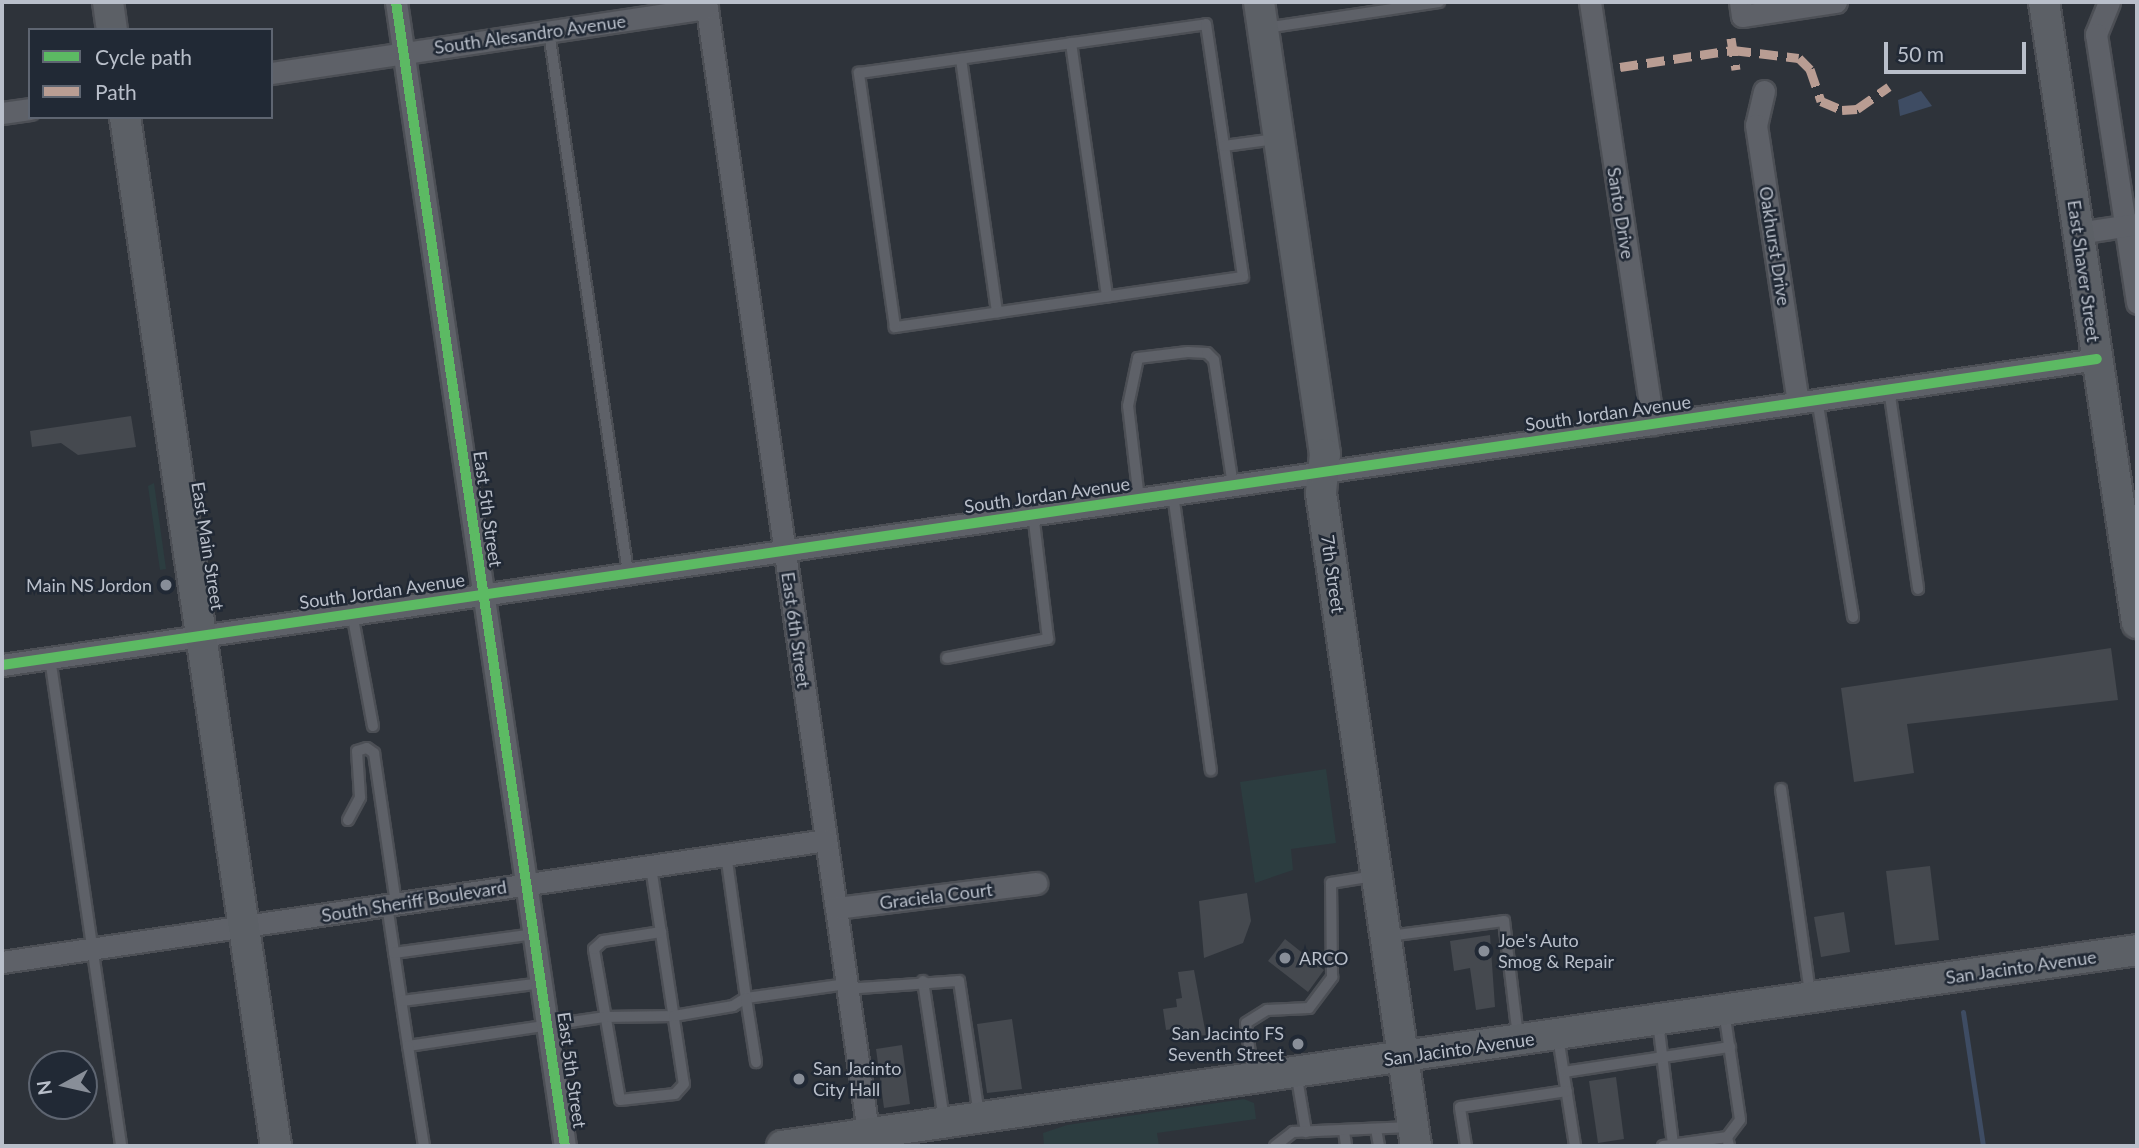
<!DOCTYPE html>
<style>
body{margin:0}
#map{position:relative;width:2139px;height:1148px;overflow:hidden;background:#2e333a;font-family:Lato,sans-serif}
div>[style]{position:absolute}
.green>*{inset:0;background:#2c3d40}
.water>*{inset:0;background:#3e4c63}
.stream>*{height:5px;margin:-2.5px;padding:0 2.5px;transform-origin:2.5px;border-radius:2.5px;background:#3e4c63}
.building>*{inset:0;background:#45494f}
.roads{filter:drop-shadow(2px 0 #4c4f55) drop-shadow(-2px 0 #4c4f55) drop-shadow(0 2px #4c4f55) drop-shadow(0 -2px #4c4f55)}
.lane>*{height:10px;margin:-5px;padding:0 5px;transform-origin:5px;border-radius:5px;background:#5e6168}
.street>*{height:21px;margin:-10.5px;padding:0 10.5px;transform-origin:10.5px;border-radius:10.5px;background:#5e6168}
.secondary>*{height:30px;margin:-15px;padding:0 15px;transform-origin:15px;border-radius:15px;background:#5c6066}
.quiet>*{height:9px;margin-top:-4.5px;transform-origin:0;background:repeating-linear-gradient(90deg,#b99d93 0 18px,transparent 0 27px)}
.cycleway>*{height:10px;margin:-5px;padding:0 5px;transform-origin:5px;border-radius:5px;background:#5cba63}
.dots>*{width:19px;height:19px;translate:-50% -50%;box-sizing:border-box;border:4px solid #212935;border-radius:50%}
span{translate:-50% -50%;white-space:nowrap;text-align:center;line-height:1.15;-webkit-text-stroke:5px #212935;paint-order:stroke}
.street-label{font-size:18px;color:#b9bfca}
.poi-label{font-size:18px;color:#b9bfca}
.right{translate:-100% -50%;text-align:right}
.left{translate:0 -50%;text-align:left}
.frame{position:absolute;inset:0;border:4px solid #b9bfca;pointer-events:none}
.legend{position:absolute;left:28px;top:28px;width:245px;height:91px;box-sizing:border-box;background:#212935;border:2px solid #5e6571;margin:0;padding:9px 12px;list-style:none;font-size:21px;color:#b9bfca}
.legend li{display:flex;align-items:center;gap:14px;height:35px}
.legend b{width:35px;border:2px solid #5e6571}
.north{position:absolute;left:28px;top:1050px;width:70px;height:70px;box-sizing:border-box;background:#212935;border:2px solid #5e6571;border-radius:50%;rotate:262deg;font-size:19px;font-weight:700;line-height:28px;text-align:center;color:#b9bfca}
.north::after{content:'';display:block;margin:auto;width:24px;height:32px;background:#888e98;clip-path:polygon(50% 0,100% 100%,50% 72%,0 100%)}
.scale{position:absolute;left:1884px;top:42px;width:142px;height:32px;box-sizing:border-box;border:4px solid #b9bfca;border-top:0;padding-left:9px;font-size:21px;line-height:24px;white-space:nowrap;color:#b9bfca;-webkit-text-stroke:5px #212935;paint-order:stroke}
</style>
<div id="map">
<div class="green">
<i style="clip-path:polygon(154px 483px,166px 569px,160px 570px,148px 486px)"></i>
<i style="clip-path:polygon(1326px 769px,1336px 843px,1291px 849px,1293px 870px,1255px 883px,1240px 782px)"></i>
<i style="clip-path:polygon(1244px 1099px,1254px 1103px,1256px 1119px,1157px 1133px,1159px 1146px,1044px 1146px,1043px 1133px,1067px 1125px)"></i>
</div>
<div class="water">
<i style="clip-path:polygon(1921px 91px,1932px 106px,1900px 116px,1898px 100px)"></i>
</div>
<div class="stream">
<i style="left:1963px;top:1012px;width:135px;rotate:81.5deg"></i>
</div>
<div class="building">
<i style="clip-path:polygon(131px 416px,136px 447px,78px 455px,61px 443px,32px 447px,30px 431px)"></i>
<i style="clip-path:polygon(2111px 648px,2118px 700px,1907px 724px,1914px 773px,1854px 782px,1841px 688px)"></i>
<i style="clip-path:polygon(1930px 866px,1939px 940px,1895px 945px,1886px 871px)"></i>
<i style="clip-path:polygon(1247px 893px,1251px 921px,1243px 943px,1204px 958px,1199px 901px)"></i>
<i style="clip-path:polygon(1844px 912px,1850px 952px,1821px 957px,1814px 917px)"></i>
<i style="clip-path:polygon(1490px 935px,1495px 1007px,1476px 1010px,1470px 968px,1454px 971px,1450px 941px)"></i>
<i style="clip-path:polygon(1285px 939px,1324px 970px,1308px 992px,1268px 961px)"></i>
<i style="clip-path:polygon(1194px 970px,1206px 1035px,1181px 1038px,1179px 1028px,1166px 1030px,1163px 1009px,1177px 1007px,1176px 999px,1182px 998px,1178px 972px)"></i>
<i style="clip-path:polygon(1012px 1019px,1022px 1089px,987px 1093px,977px 1024px)"></i>
<i style="clip-path:polygon(902px 1045px,910px 1104px,884px 1108px,876px 1049px)"></i>
<i style="clip-path:polygon(1616px 1077px,1624px 1139px,1598px 1143px,1589px 1081px)"></i>
</div>
<div class="roads">
<div class="lane">
<i style="left:1265px;top:28px;width:176px;rotate:-8.5deg"></i>
<i style="left:549px;top:32px;width:547px;rotate:81.69deg"></i>
<i style="left:1071px;top:43px;width:256px;rotate:81.9deg"></i>
<i style="left:961px;top:59px;width:256px;rotate:81.9deg"></i>
<i style="left:1224px;top:146px;width:132px;rotate:81.7deg"></i>
<i style="left:1243px;top:277px;width:352px;rotate:171.8deg"></i>
<i style="left:895px;top:327px;width:257px;rotate:-98.1deg"></i>
<i style="left:859px;top:73px;width:350px;rotate:-8deg"></i>
<i style="left:1206px;top:24px;width:123px;rotate:81.6deg"></i>
<i style="left:1224px;top:146px;width:52px;rotate:-7.7deg"></i>
<i style="left:1889px;top:389px;width:202px;rotate:81.7deg"></i>
<i style="left:1817px;top:399px;width:221px;rotate:80.6deg"></i>
<i style="left:1173px;top:494px;width:279px;rotate:82.2deg"></i>
<i style="left:1139px;top:499px;width:94px;rotate:-96.7deg"></i>
<i style="left:1128px;top:406px;width:49px;rotate:-78.2deg"></i>
<i style="left:1138px;top:358px;width:50px;rotate:-6.8deg"></i>
<i style="left:1188px;top:352px;width:19px;rotate:3deg"></i>
<i style="left:1207px;top:353px;width:10px;rotate:45deg"></i>
<i style="left:1214px;top:360px;width:127px;rotate:81.4deg"></i>
<i style="left:352px;top:613px;width:115px;rotate:79.5deg"></i>
<i style="left:50px;top:658px;width:493px;rotate:81.7deg"></i>
<i style="left:947px;top:658px;width:103px;rotate:-10.7deg"></i>
<i style="left:1048px;top:639px;width:126px;rotate:-96.8deg"></i>
<i style="left:1781px;top:789px;width:207px;rotate:81.9deg"></i>
<i style="left:348px;top:820px;width:26px;rotate:-62deg"></i>
<i style="left:360px;top:797px;width:46px;rotate:-93.7deg"></i>
<i style="left:357px;top:751px;width:10px;rotate:-17deg"></i>
<i style="left:367px;top:748px;width:9px;rotate:36deg"></i>
<i style="left:374px;top:753px;width:153px;rotate:81.7deg"></i>
<i style="left:726px;top:854px;width:145px;rotate:82.1deg"></i>
<i style="left:746px;top:998px;width:102px;rotate:-7.9deg"></i>
<i style="left:651px;top:867px;width:219px;rotate:81.4deg"></i>
<i style="left:684px;top:1084px;width:13px;rotate:132deg"></i>
<i style="left:675px;top:1094px;width:55px;rotate:173.8deg"></i>
<i style="left:620px;top:1100px;width:153px;rotate:-99.8deg"></i>
<i style="left:594px;top:949px;width:12px;rotate:-42deg"></i>
<i style="left:603px;top:941px;width:59px;rotate:-8.8deg"></i>
<i style="left:387px;top:905px;width:143px;rotate:81.5deg"></i>
<i style="left:408px;top:1046px;width:198px;rotate:-8.4deg"></i>
<i style="left:604px;top:1017px;width:70px;rotate:-0.8deg"></i>
<i style="left:674px;top:1016px;width:60px;rotate:-9.6deg"></i>
<i style="left:733px;top:1006px;width:15px;rotate:-32deg"></i>
<i style="left:746px;top:998px;width:65px;rotate:81.1deg"></i>
<i style="left:1389px;top:936px;width:116px;rotate:-7.4deg"></i>
<i style="left:1504px;top:921px;width:117px;rotate:83.1deg"></i>
<i style="left:394px;top:953px;width:142px;rotate:-7.7deg"></i>
<i style="left:923px;top:981px;width:141px;rotate:81.4deg"></i>
<i style="left:847px;top:989px;width:112px;rotate:-4.1deg"></i>
<i style="left:959px;top:981px;width:135px;rotate:81.5deg"></i>
<i style="left:402px;top:1001px;width:141px;rotate:-7.3deg"></i>
<i style="left:1724px;top:1011px;width:110px;rotate:81.6deg"></i>
<i style="left:1740px;top:1120px;width:21px;rotate:127deg"></i>
<i style="left:1727px;top:1137px;width:9px;rotate:77deg"></i>
<i style="left:1658px;top:1022px;width:124px;rotate:83deg"></i>
<i style="left:1558px;top:1037px;width:110px;rotate:81.1deg"></i>
<i style="left:408px;top:1046px;width:101px;rotate:80.9deg"></i>
<i style="left:1296px;top:1072px;width:61px;rotate:80.5deg"></i>
<i style="left:1564px;top:1072px;width:168px;rotate:-8.6deg"></i>
<i style="left:1253px;top:1077px;width:54px;rotate:-97.4deg"></i>
<i style="left:1246px;top:1023px;width:25px;rotate:-32deg"></i>
<i style="left:1267px;top:1010px;width:42px;rotate:-2.7deg"></i>
<i style="left:1309px;top:1008px;width:39px;rotate:-53deg"></i>
<i style="left:1332px;top:977px;width:94px;rotate:-90.6deg"></i>
<i style="left:1331px;top:883px;width:44px;rotate:-9.2deg"></i>
<i style="left:1376px;top:1129px;width:17px;rotate:80deg"></i>
<i style="left:1344px;top:1131px;width:15px;rotate:82deg"></i>
<i style="left:1275px;top:1146px;width:23px;rotate:-38deg"></i>
<i style="left:1293px;top:1132px;width:118px;rotate:-2.4deg"></i>
<i style="left:1466px;top:1146px;width:39px;rotate:-99deg"></i>
<i style="left:1460px;top:1107px;width:108px;rotate:-8.5deg"></i>
<i style="left:1663px;top:1146px;width:65px;rotate:-8deg"></i>
</div>
<div class="street">
<i style="left:396px;top:2px;width:1156px;rotate:81.6deg"></i>
<i style="left:706px;top:2px;width:1156px;rotate:81.84deg"></i>
<i style="left:1590px;top:2px;width:427px;rotate:81.5deg"></i>
<i style="left:1740px;top:2px;width:14px;rotate:82deg"></i>
<i style="left:1742px;top:16px;width:95px;rotate:-8.5deg"></i>
<i style="left:2109px;top:2px;width:35px;rotate:112deg"></i>
<i style="left:2096px;top:34px;width:272px;rotate:81.3deg"></i>
<i style="left:271px;top:73px;width:441px;rotate:-8.5deg"></i>
<i style="left:1764px;top:91px;width:35px;rotate:103deg"></i>
<i style="left:1756px;top:125px;width:280px;rotate:81.4deg"></i>
<i style="left:2px;top:113px;width:28px;rotate:-8deg"></i>
<i style="left:2078px;top:233px;width:60px;rotate:-8.7deg"></i>
<i style="left:2px;top:665px;width:2117px;rotate:-8.31deg"></i>
<i style="left:836px;top:908px;width:202px;rotate:-7.1deg"></i>
<i style="left:2px;top:962px;width:833px;rotate:-8.42deg"></i>
</div>
<div class="secondary">
<i style="left:108px;top:2px;width:28px;rotate:82deg"></i>
<i style="left:1259px;top:2px;width:457px;rotate:81.7deg"></i>
<i style="left:1325px;top:454px;width:39px;rotate:96deg"></i>
<i style="left:1321px;top:493px;width:660px;rotate:81.72deg"></i>
<i style="left:2044px;top:2px;width:628px;rotate:81.48deg"></i>
<i style="left:125px;top:117px;width:1040px;rotate:81.65deg"></i>
<i style="left:782px;top:1146px;width:1369px;rotate:-8.23deg"></i>
</div>
</div>
<div class="quiet">
<i style="left:1731px;top:38px;width:32px;rotate:81deg"></i>
<i style="left:1620px;top:67px;width:114px;rotate:-8.6deg"></i>
<i style="left:1733px;top:50px;width:66px;rotate:6.9deg"></i>
<i style="left:1799px;top:58px;width:16px;rotate:45deg"></i>
<i style="left:1810px;top:69px;width:34px;rotate:71deg"></i>
<i style="left:1821px;top:101px;width:23px;rotate:23deg"></i>
<i style="left:1842px;top:110px;width:15px;rotate:-4deg"></i>
<i style="left:1857px;top:109px;width:39px;rotate:-35deg"></i>
</div>
<div class="cycleway">
<i style="left:396px;top:2px;width:1156px;rotate:81.6deg"></i>
<i style="left:2px;top:665px;width:2117px;rotate:-8.31deg"></i>
</div>
<div class="dots">
<i style="left:166px;top:585px;background:#888e98"></i>
<i style="left:1484px;top:951px;background:#888e98"></i>
<i style="left:1285px;top:958px;background:#888e98"></i>
<i style="left:1298px;top:1044px;background:#888e98"></i>
<i style="left:799px;top:1079px;background:#888e98"></i>
</div>
<div class="street-label">
<span style="left:530px;top:34px;rotate:-8deg">South Alesandro Avenue</span>
<span style="left:1621px;top:213px;rotate:81deg">Santo Drive</span>
<span style="left:1775px;top:246px;rotate:81deg">Oakhurst Drive</span>
<span style="left:2084px;top:271px;rotate:82deg">East Shaver Street</span>
<span style="left:1608px;top:413px;rotate:-8deg">South Jordan Avenue</span>
<span style="left:1047px;top:495px;rotate:-8deg">South Jordan Avenue</span>
<span style="left:488px;top:509px;rotate:82deg">East 5th Street</span>
<span style="left:208px;top:546px;rotate:81deg">East Main Street</span>
<span style="left:1333px;top:574px;rotate:82deg">7th Street</span>
<span style="left:382px;top:591px;rotate:-8deg">South Jordan Avenue</span>
<span style="left:796px;top:630px;rotate:82deg">East 6th Street</span>
<span style="left:936px;top:896px;rotate:-7deg">Graciela Court</span>
<span style="left:414px;top:901px;rotate:-9deg">South Sheriff Boulevard</span>
<span style="left:2021px;top:967px;rotate:-8deg">San Jacinto Avenue</span>
<span style="left:1459px;top:1049px;rotate:-8deg">San Jacinto Avenue</span>
<span style="left:572px;top:1070px;rotate:82deg">East 5th Street</span>
</div>
<div class="poi-label">
<span class="right" style="left:152px;top:585px">Main NS Jordon</span>
<span class="left" style="left:1498px;top:951px">Joe's Auto<br>Smog &amp; Repair</span>
<span class="left" style="left:1299px;top:958px">ARCO</span>
<span class="right" style="left:1284px;top:1044px">San Jacinto FS<br>Seventh Street</span>
<span class="left" style="left:813px;top:1079px">San Jacinto<br>City Hall</span>
</div>
<div class="frame"></div>
<ul class="legend">
<li><b style="height:9px;background:#5cba63"></b>Cycle path</li>
<li><b style="height:9px;background:#b99d93"></b>Path</li>
</ul>
<div class="north">N</div>
<div class="scale">50 m</div>
</div>
